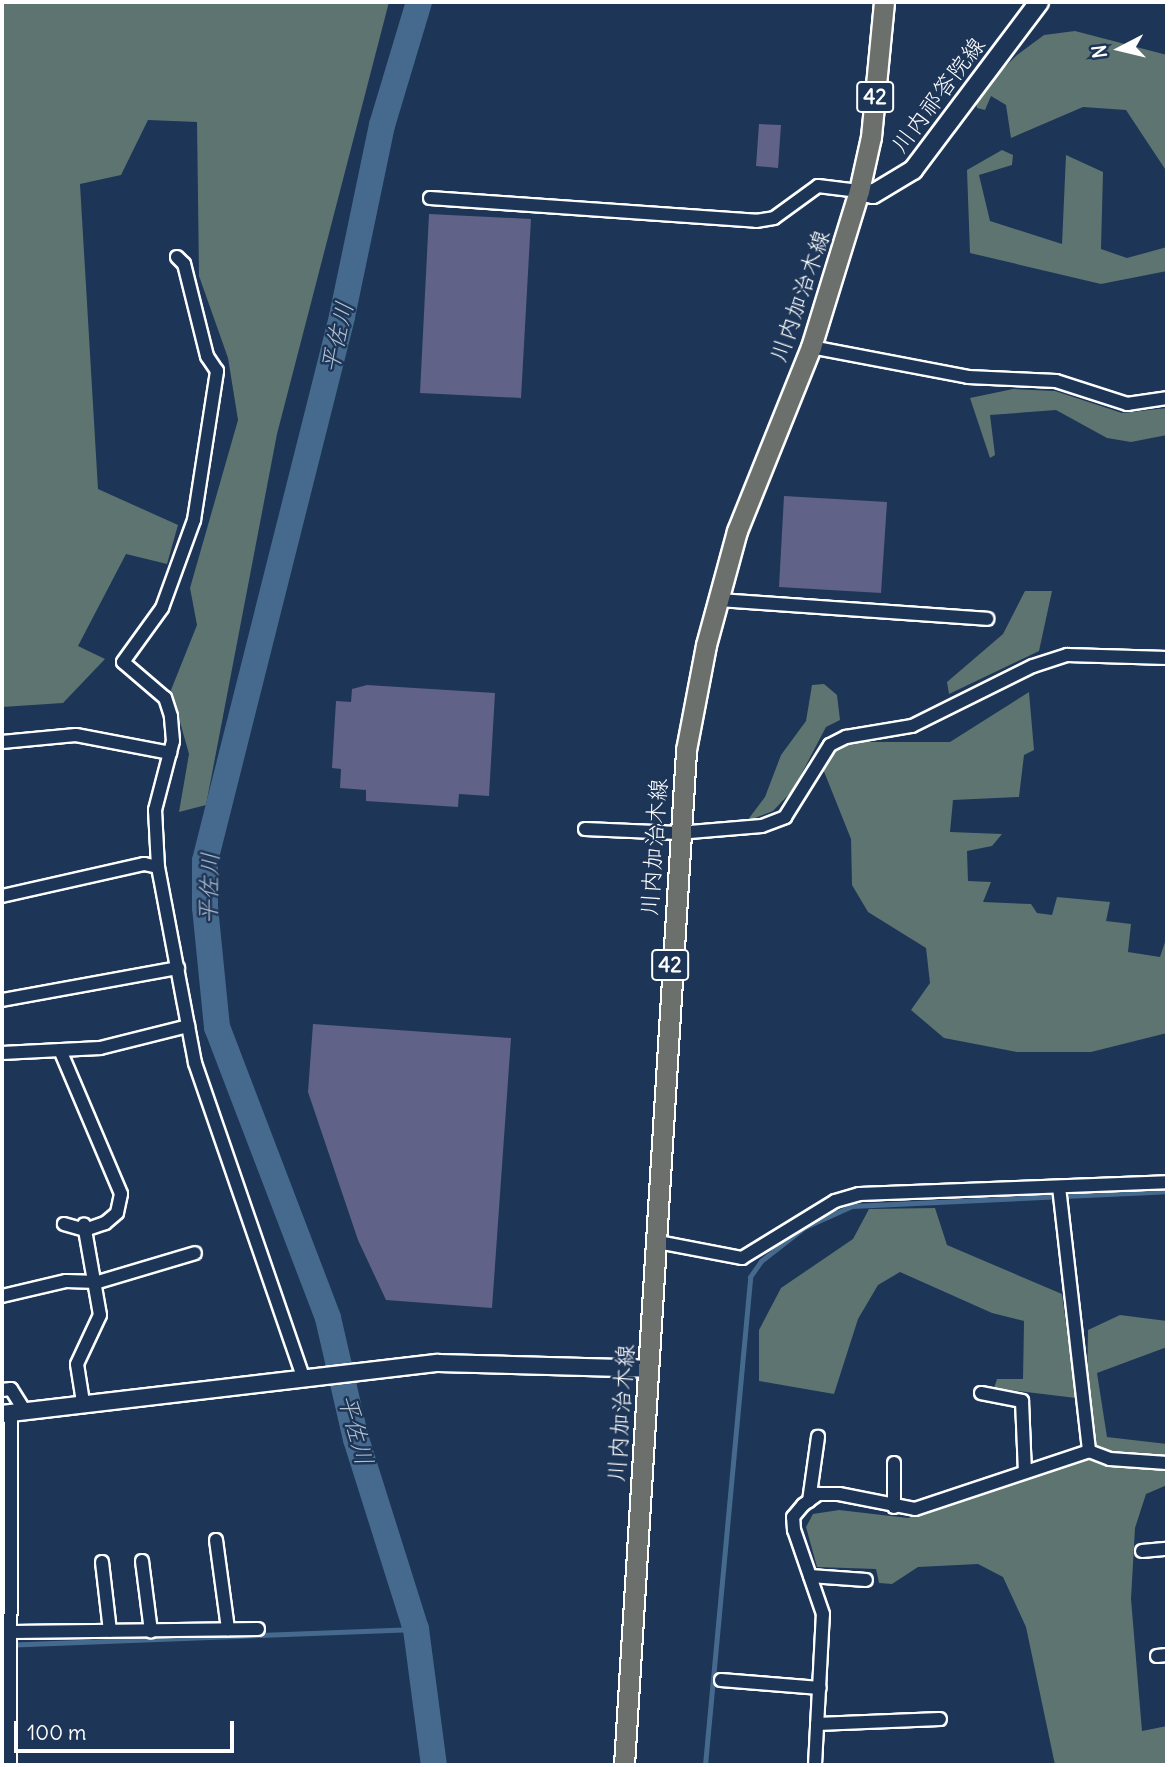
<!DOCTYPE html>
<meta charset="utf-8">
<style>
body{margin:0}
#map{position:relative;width:1169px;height:1767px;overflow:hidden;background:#1d3557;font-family:Delius,"Klee One",sans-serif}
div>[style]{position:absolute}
.green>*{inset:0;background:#5d7470}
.stream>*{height:4.5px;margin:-2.25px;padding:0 2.25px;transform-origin:2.25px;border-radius:2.25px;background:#466a8d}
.river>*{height:26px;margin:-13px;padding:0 13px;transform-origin:13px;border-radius:13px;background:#466a8d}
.building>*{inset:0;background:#606287}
.roads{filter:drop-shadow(2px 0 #fff) drop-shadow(-2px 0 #fff) drop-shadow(0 2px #fff) drop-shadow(0 -2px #fff)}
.minor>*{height:12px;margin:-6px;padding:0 6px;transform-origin:6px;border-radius:6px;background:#1d3557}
.tertiary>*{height:16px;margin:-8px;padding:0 8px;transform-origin:8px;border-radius:8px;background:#1d3557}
.secondary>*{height:18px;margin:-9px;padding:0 9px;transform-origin:9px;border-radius:9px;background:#1d3557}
.primary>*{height:19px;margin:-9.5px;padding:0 9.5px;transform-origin:9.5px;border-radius:9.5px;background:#6b706d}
span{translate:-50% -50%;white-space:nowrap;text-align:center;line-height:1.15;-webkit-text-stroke:5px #1d3557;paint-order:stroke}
.shield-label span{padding:2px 5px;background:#1d3557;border:2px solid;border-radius:5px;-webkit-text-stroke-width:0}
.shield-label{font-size:21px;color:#fff;font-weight:700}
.street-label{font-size:23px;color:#fff}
.water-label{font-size:24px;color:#b5c3d1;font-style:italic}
.frame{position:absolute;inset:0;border:4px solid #fff;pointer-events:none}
.north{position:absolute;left:1085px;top:14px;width:70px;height:70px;-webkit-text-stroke:5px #1d3557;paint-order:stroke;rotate:263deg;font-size:19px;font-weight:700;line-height:28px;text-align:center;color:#fff}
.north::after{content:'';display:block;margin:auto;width:24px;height:32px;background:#fff;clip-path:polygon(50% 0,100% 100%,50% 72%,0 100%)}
.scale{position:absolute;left:14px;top:1721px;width:220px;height:32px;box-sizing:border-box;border:4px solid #fff;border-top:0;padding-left:9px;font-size:21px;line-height:24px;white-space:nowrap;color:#fff;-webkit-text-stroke:5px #1d3557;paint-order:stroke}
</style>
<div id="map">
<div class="green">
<i style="clip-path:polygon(2px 2px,389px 2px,277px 434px,206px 805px,179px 812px,189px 754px,171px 690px,197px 625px,190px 588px,238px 420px,228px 358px,199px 276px,197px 122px,148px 120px,121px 175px,80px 184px,98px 489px,178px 525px,167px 564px,126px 554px,78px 646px,105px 659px,63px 703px,2px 707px)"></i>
<i style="clip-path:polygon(1075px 31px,1167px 55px,1167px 172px,1126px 110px,1083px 107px,1011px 138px,1006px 105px,991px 96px,985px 110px,977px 108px,975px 96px,1017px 55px,1044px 35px)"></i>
<i style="clip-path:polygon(1002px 150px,1013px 155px,1012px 165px,979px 175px,990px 221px,1062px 244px,1066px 155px,1103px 172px,1101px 249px,1127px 258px,1167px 247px,1167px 271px,1101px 284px,970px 253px,967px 170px)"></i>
<i style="clip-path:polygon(1013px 389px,1055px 391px,1122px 413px,1167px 408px,1167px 435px,1131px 442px,1107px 438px,1056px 410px,990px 415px,995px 455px,990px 458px,970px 398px)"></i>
<i style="clip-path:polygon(1025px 591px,1052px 591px,1039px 651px,949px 694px,947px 682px,1003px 634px)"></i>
<i style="clip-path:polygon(824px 684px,837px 695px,840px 720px,826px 727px,793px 790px,773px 811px,747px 821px,765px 797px,781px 755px,806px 721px,812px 685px)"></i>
<i style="clip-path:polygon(1029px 692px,1034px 750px,1024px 755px,1019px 797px,953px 800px,950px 832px,1002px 834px,992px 846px,967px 851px,968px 881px,991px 882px,983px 902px,1031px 904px,1037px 913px,1052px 915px,1057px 897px,1110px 902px,1106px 921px,1131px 924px,1128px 952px,1160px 957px,1167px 936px,1167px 1033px,1091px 1052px,1017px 1052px,944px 1038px,911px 1010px,930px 983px,926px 948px,868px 912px,852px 885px,851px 839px,823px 769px,834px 750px,855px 742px,950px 742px)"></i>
<i style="clip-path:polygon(935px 1208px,947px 1245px,1062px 1294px,1076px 1398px,994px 1388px,997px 1379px,1023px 1379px,1024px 1321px,992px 1313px,900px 1272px,878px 1285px,858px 1319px,834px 1394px,759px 1381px,759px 1330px,781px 1288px,853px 1239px,869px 1209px)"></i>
<i style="clip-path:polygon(1120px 1315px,1167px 1321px,1167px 1347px,1097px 1373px,1107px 1437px,1167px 1444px,1167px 1485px,1146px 1494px,1135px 1528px,1131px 1599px,1142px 1731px,1167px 1726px,1167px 1765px,1055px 1765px,1026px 1627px,1003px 1577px,978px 1564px,918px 1567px,892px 1584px,879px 1583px,876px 1569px,817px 1567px,806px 1527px,813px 1514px,839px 1510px,908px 1518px,1086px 1460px,1088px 1330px)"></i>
</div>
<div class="stream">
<i style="left:2px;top:1645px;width:414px;rotate:-2.2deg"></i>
<i style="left:705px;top:1765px;width:490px;rotate:-84.7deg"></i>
<i style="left:750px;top:1277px;width:19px;rotate:-55deg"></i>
<i style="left:761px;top:1261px;width:56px;rotate:-37.7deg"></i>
<i style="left:805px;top:1227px;width:51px;rotate:-24.1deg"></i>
<i style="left:852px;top:1206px;width:315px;rotate:-2.7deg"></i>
</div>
<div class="river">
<i style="left:419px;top:2px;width:128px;rotate:106.7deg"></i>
<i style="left:382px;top:125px;width:196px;rotate:101.8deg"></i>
<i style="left:342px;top:317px;width:561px;rotate:104.14deg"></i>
<i style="left:205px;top:861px;width:46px;rotate:90deg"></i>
<i style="left:205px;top:907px;width:121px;rotate:84.3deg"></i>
<i style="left:217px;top:1027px;width:311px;rotate:69.1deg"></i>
<i style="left:328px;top:1318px;width:124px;rotate:77deg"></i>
<i style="left:356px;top:1439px;width:199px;rotate:72.5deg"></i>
<i style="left:416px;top:1629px;width:137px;rotate:82.5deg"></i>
</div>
<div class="building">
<i style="clip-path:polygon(759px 124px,781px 125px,778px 168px,756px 166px)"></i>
<i style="clip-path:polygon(429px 214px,531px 219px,521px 398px,420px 393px)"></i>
<i style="clip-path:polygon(784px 496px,887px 502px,881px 593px,779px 587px)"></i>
<i style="clip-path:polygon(367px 685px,495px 693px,489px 796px,459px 794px,458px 807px,366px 801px,366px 790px,340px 788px,341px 769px,332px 768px,336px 701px,351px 702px,352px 689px)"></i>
<i style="clip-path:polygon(313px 1024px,511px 1038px,492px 1308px,386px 1300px,358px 1240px,308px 1092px)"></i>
</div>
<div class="roads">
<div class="minor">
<i style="left:430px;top:198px;width:327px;rotate:4deg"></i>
<i style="left:756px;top:221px;width:18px;rotate:-9deg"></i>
<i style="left:774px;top:218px;width:54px;rotate:-36deg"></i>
<i style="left:818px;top:186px;width:41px;rotate:7deg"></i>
<i style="left:811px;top:347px;width:160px;rotate:10.8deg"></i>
<i style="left:968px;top:377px;width:88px;rotate:2.6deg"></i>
<i style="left:1056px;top:381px;width:75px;rotate:17.9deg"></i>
<i style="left:1127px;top:404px;width:40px;rotate:-8.5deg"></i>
<i style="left:718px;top:600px;width:270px;rotate:4deg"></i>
<i style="left:2px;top:742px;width:74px;rotate:-5.4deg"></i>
<i style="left:76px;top:735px;width:96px;rotate:10.8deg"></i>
<i style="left:585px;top:829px;width:93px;rotate:2.5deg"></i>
<i style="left:678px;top:833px;width:84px;rotate:-4.8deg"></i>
<i style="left:762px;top:826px;width:25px;rotate:-21deg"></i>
<i style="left:785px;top:817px;width:85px;rotate:-58deg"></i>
<i style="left:830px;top:745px;width:18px;rotate:-27deg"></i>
<i style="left:846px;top:737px;width:67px;rotate:-9.5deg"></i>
<i style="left:912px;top:726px;width:135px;rotate:-26.4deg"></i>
<i style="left:1033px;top:666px;width:36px;rotate:-18deg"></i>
<i style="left:1067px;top:655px;width:100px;rotate:1.7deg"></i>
<i style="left:158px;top:867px;width:57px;rotate:-93deg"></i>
<i style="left:155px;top:810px;width:71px;rotate:-75.4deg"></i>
<i style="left:173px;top:741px;width:25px;rotate:-95deg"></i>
<i style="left:171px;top:716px;width:19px;rotate:-108deg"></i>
<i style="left:165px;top:698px;width:55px;rotate:-139.4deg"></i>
<i style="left:123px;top:662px;width:67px;rotate:-54.2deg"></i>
<i style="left:162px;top:608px;width:94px;rotate:-70deg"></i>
<i style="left:194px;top:520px;width:151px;rotate:-81.2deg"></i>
<i style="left:217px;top:371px;width:18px;rotate:-124deg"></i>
<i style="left:207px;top:356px;width:95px;rotate:-104deg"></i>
<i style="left:184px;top:264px;width:10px;rotate:-135deg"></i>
<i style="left:2px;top:896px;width:146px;rotate:-12.7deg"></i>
<i style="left:144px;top:864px;width:14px;rotate:12deg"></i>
<i style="left:158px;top:867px;width:199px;rotate:79.3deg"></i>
<i style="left:195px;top:1063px;width:331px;rotate:71deg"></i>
<i style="left:2px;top:1000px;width:179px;rotate:-10.3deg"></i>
<i style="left:60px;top:1050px;width:156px;rotate:67deg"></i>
<i style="left:121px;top:1194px;width:19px;rotate:102deg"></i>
<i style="left:117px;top:1213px;width:16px;rotate:140deg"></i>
<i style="left:105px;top:1223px;width:21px;rotate:161deg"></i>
<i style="left:85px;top:1230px;width:22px;rotate:-164deg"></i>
<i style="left:2px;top:1053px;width:98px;rotate:-2.9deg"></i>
<i style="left:100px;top:1048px;width:91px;rotate:-14deg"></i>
<i style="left:1059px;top:1187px;width:266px;rotate:83.5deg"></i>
<i style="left:658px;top:1242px;width:86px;rotate:10.8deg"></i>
<i style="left:742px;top:1258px;width:109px;rotate:-31.5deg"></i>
<i style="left:835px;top:1201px;width:25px;rotate:-16deg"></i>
<i style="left:859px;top:1194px;width:308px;rotate:-2.2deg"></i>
<i style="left:2px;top:1296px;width:66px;rotate:-13.2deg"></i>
<i style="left:66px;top:1281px;width:32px;rotate:2deg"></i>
<i style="left:98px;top:1282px;width:101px;rotate:-16.6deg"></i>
<i style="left:2px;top:1390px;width:9px;rotate:-6deg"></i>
<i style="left:11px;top:1389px;width:26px;rotate:58deg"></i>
<i style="left:981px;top:1393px;width:42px;rotate:11deg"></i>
<i style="left:1022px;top:1401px;width:71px;rotate:87.6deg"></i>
<i style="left:83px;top:1402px;width:38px;rotate:-99deg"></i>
<i style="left:77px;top:1364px;width:54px;rotate:-64.9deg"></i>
<i style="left:100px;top:1315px;width:92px;rotate:-100deg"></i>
<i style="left:894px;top:1463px;width:44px;rotate:90deg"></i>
<i style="left:809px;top:1501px;width:65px;rotate:-82deg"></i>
<i style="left:216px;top:1540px;width:90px;rotate:82.3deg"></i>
<i style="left:1142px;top:1551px;width:25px;rotate:-5deg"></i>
<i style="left:142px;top:1561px;width:71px;rotate:82.7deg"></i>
<i style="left:102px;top:1562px;width:69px;rotate:83.4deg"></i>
<i style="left:810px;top:1576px;width:56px;rotate:4.1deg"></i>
<i style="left:12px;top:1632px;width:246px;rotate:-0.7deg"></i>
<i style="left:1157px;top:1656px;width:10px;rotate:-6deg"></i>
<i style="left:721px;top:1680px;width:99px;rotate:4.6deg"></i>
<i style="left:817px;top:1724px;width:123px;rotate:-2.3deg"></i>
<i style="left:10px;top:1765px;width:352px;rotate:-89.8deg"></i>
<i style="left:815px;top:1765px;width:151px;rotate:-87deg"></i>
<i style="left:823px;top:1614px;width:89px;rotate:-109deg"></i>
<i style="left:794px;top:1530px;width:13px;rotate:-94deg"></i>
<i style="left:793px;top:1517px;width:16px;rotate:-50deg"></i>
<i style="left:803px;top:1505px;width:19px;rotate:-36deg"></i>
<i style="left:818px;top:1494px;width:21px"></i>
<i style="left:839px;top:1494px;width:77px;rotate:11.2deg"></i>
<i style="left:915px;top:1509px;width:183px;rotate:-18.4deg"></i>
<i style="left:1089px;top:1451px;width:22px;rotate:21deg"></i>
<i style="left:1110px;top:1459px;width:57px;rotate:4deg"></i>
</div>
<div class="tertiary">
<i style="left:2px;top:1414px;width:439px;rotate:-6.7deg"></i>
<i style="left:438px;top:1363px;width:210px;rotate:1.6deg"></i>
</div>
<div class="secondary">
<i style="left:859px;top:191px;width:14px;rotate:12deg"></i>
<i style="left:873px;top:194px;width:47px;rotate:-31deg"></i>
<i style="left:913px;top:170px;width:210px;rotate:-53.1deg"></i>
</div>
<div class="primary">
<i style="left:624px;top:1765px;width:1017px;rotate:-86.5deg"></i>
<i style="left:686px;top:750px;width:107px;rotate:-79.2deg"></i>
<i style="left:706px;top:645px;width:118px;rotate:-74.8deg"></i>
<i style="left:737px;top:531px;width:198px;rotate:-68.1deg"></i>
<i style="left:811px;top:347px;width:163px;rotate:-72.9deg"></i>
<i style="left:859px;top:191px;width:55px;rotate:-77.5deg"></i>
<i style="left:871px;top:137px;width:136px;rotate:-84.5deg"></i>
</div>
</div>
<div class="shield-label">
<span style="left:875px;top:97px">42</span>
<span style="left:670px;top:965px">42</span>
</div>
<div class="street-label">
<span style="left:938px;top:95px;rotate:-53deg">川内祁答院線</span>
<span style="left:800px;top:296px;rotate:-71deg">川内加治木線</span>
<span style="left:654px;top:847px;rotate:-86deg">川内加治木線</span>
<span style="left:621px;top:1413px;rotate:-86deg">川内加治木線</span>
</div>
<div class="water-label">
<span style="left:337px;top:337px;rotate:-77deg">平佐川</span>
<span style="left:209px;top:888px;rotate:-88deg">平佐川</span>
<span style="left:356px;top:1430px;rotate:75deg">平佐川</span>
</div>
<div class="frame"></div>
<div class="north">N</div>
<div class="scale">100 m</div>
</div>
